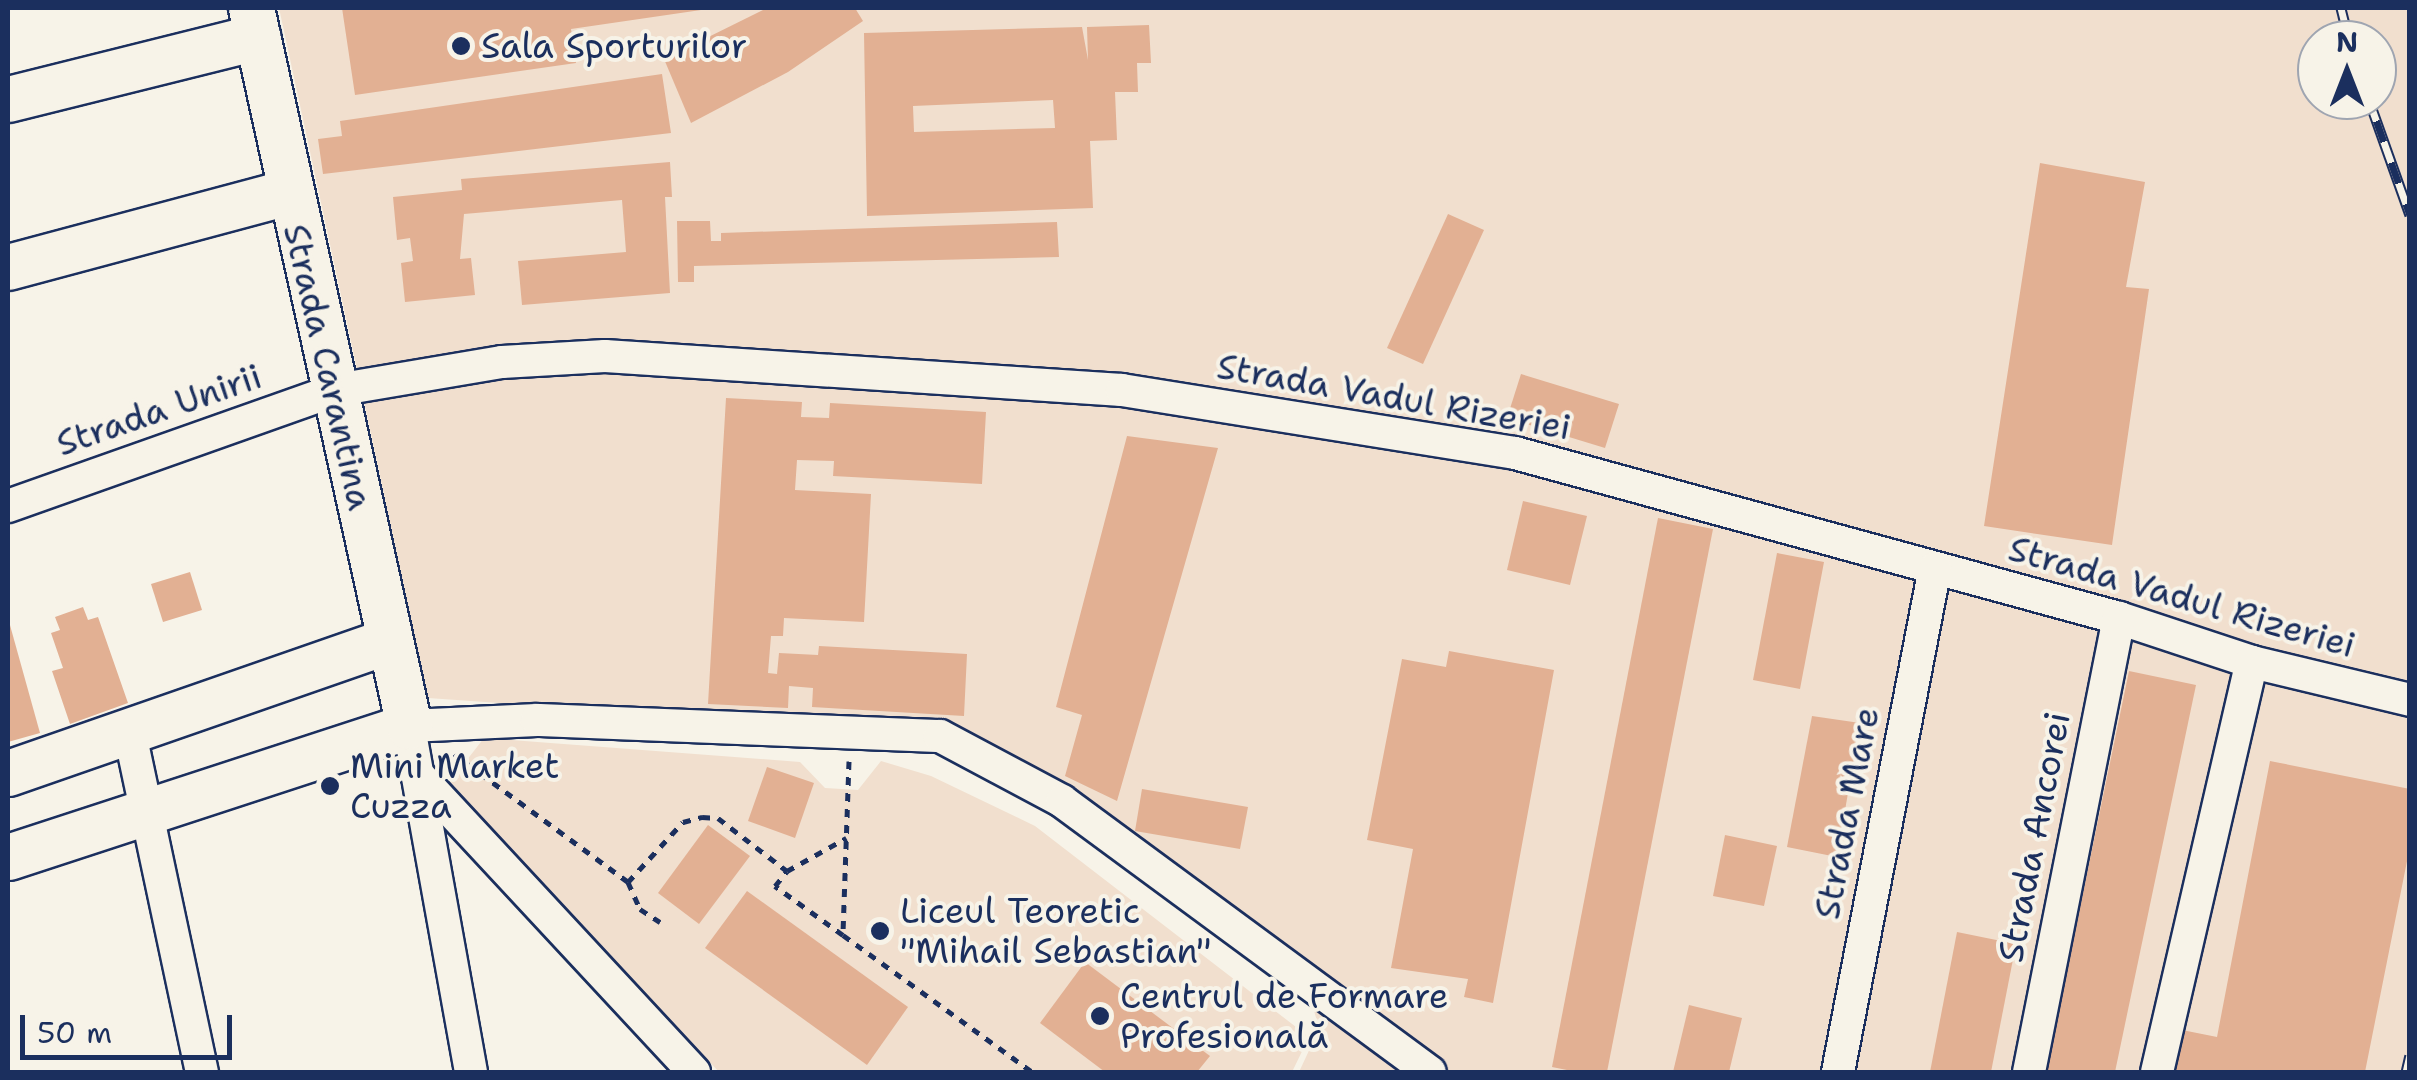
<!DOCTYPE html>
<meta charset="utf-8">
<style>
body{margin:0}
#map{position:relative;width:2417px;height:1080px;overflow:hidden;background:#f7f3e8;font-family:"Shantell Sans",sans-serif}
div>[style]{position:absolute}
.built>*{inset:0;background:#f1dfce}
.building>*{inset:0;background:#e2b093}
.path>*{height:5px;margin-top:-2.5px;transform-origin:0;background:repeating-linear-gradient(90deg,#1b2f5e 0 8px,transparent 0 16px)}
.roads{filter:drop-shadow(2px 0 #1b2f5e) drop-shadow(-2px 0 #1b2f5e) drop-shadow(0 2px #1b2f5e) drop-shadow(0 -2px #1b2f5e)}
.street>*{height:32px;margin:-16px;padding:0 16px;transform-origin:16px;border-radius:16px;background:#f7f3e8}
.secondary>*{height:45px;margin:-22.5px;padding:0 22.5px;transform-origin:22.5px;border-radius:22.5px;background:#f7f3e8}
.rail>*{height:11px;margin-top:-5.5px;transform-origin:0;background:repeating-linear-gradient(90deg,#f7f3e8 0 22px,#1b2f5e 0 44px);box-sizing:border-box;border-block:2px solid #1b2f5e}
.dots>*{width:28px;height:28px;translate:-50% -50%;box-sizing:border-box;border:5px solid #f7f3e8;border-radius:50%}
span{translate:-50% -50%;white-space:nowrap;text-align:center;line-height:1.15;-webkit-text-stroke:8px #f7f3e8;paint-order:stroke}
.poi-label{font-size:35px;color:#1b2f5e}
.left{translate:0 -50%;text-align:left}
.street-label{font-size:35px;color:#1b2f5e}
.frame{position:absolute;inset:0;border:10px solid #1b2f5e;pointer-events:none}
.north{position:absolute;left:2297px;top:20px;width:100px;height:100px;box-sizing:border-box;background:#f7f3e8;border:2px solid #9fa5b1;border-radius:50%;rotate:0deg;font-size:28px;font-weight:700;line-height:40px;text-align:center;color:#1b2f5e}
.north::after{content:'';display:block;margin:auto;width:35px;height:45px;background:#1b2f5e;clip-path:polygon(50% 0,100% 100%,50% 72%,0 100%)}
.scale{position:absolute;left:20px;top:1015px;width:212px;height:45px;box-sizing:border-box;border:5px solid #1b2f5e;border-top:0;padding-left:12px;font-size:30px;line-height:35px;white-space:nowrap;color:#1b2f5e;-webkit-text-stroke:8px #f7f3e8;paint-order:stroke}
</style>
<div id="map">
<div class="built">
<i style="clip-path:polygon(evenodd,279px 8px,2409px 8px,2409px 1072px,1299px 1072px,1319px 1029px,1304px 973px,933px 734px,428px 698px,279px 8px,2317px 40px,2377px 40px,2377px 100px,2317px 100px,2317px 40px)"></i>
<i style="clip-path:polygon(484px 738px,800px 762px,825px 788px,858px 790px,881px 761px,931px 776px,1035px 826px,1309px 1037px,1292px 1072px,719px 1072px,449px 783px)"></i>
</div>
<div class="building">
<i style="clip-path:polygon(342px 8px,701px 8px,701px 10px,571px 29px,576px 63px,355px 95px)"></i>
<i style="clip-path:polygon(767px 8px,855px 8px,863px 21px,788px 72px,691px 123px,664px 59px)"></i>
<i style="clip-path:polygon(evenodd,1149px 25px,1151px 63px,1137px 63px,1138px 92px,1115px 92px,1117px 140px,1090px 141px,1093px 208px,867px 216px,864px 33px,1082px 27px,1088px 60px,1087px 27px,1149px 25px,1053px 100px,1055px 128px,914px 132px,913px 106px,1053px 100px)"></i>
<i style="clip-path:polygon(662px 74px,671px 133px,323px 174px,318px 139px,342px 136px,340px 121px)"></i>
<i style="clip-path:polygon(670px 162px,672px 197px,665px 197px,670px 293px,522px 305px,518px 261px,626px 252px,622px 200px,464px 214px,460px 259px,471px 258px,475px 295px,405px 302px,401px 263px,413px 261px,410px 238px,397px 240px,393px 197px,462px 190px,461px 179px)"></i>
<i style="clip-path:polygon(2040px 163px,2145px 182px,2126px 287px,2149px 289px,2112px 545px,1984px 526px)"></i>
<i style="clip-path:polygon(1448px 214px,1484px 230px,1423px 364px,1387px 348px)"></i>
<i style="clip-path:polygon(677px 221px,710px 221px,711px 241px,721px 241px,721px 233px,1057px 222px,1059px 257px,694px 266px,694px 282px,678px 282px)"></i>
<i style="clip-path:polygon(1521px 374px,1619px 404px,1605px 448px,1507px 418px)"></i>
<i style="clip-path:polygon(726px 398px,802px 402px,801px 417px,829px 418px,830px 403px,986px 412px,982px 484px,833px 476px,834px 461px,797px 460px,795px 490px,871px 494px,864px 622px,784px 618px,783px 636px,771px 636px,768px 673px,777px 674px,779px 653px,818px 655px,819px 646px,967px 654px,964px 716px,812px 707px,813px 688px,789px 686px,788px 708px,708px 704px)"></i>
<i style="clip-path:polygon(1127px 436px,1218px 448px,1117px 801px,1065px 776px,1082px 715px,1056px 707px)"></i>
<i style="clip-path:polygon(1523px 501px,1587px 516px,1570px 585px,1507px 570px)"></i>
<i style="clip-path:polygon(1658px 518px,1713px 529px,1607px 1072px,1577px 1072px,1552px 1067px)"></i>
<i style="clip-path:polygon(1777px 553px,1824px 562px,1800px 689px,1753px 680px)"></i>
<i style="clip-path:polygon(190px 572px,202px 610px,163px 622px,151px 584px)"></i>
<i style="clip-path:polygon(83px 607px,88px 620px,98px 617px,128px 703px,70px 724px,52px 671px,63px 668px,51px 633px,60px 630px,55px 617px)"></i>
<i style="clip-path:polygon(8px 618px,40px 733px,8px 742px)"></i>
<i style="clip-path:polygon(1449px 651px,1554px 670px,1493px 1003px,1464px 997px,1468px 979px,1391px 968px,1413px 849px,1367px 840px,1402px 659px,1446px 667px)"></i>
<i style="clip-path:polygon(2129px 671px,2196px 685px,2115px 1072px,2046px 1072px)"></i>
<i style="clip-path:polygon(1812px 716px,1860px 723px,1837px 857px,1787px 847px)"></i>
<i style="clip-path:polygon(2270px 761px,2410px 789px,2410px 846px,2365px 1072px,2168px 1072px,2177px 1029px,2217px 1037px)"></i>
<i style="clip-path:polygon(767px 767px,814px 783px,795px 838px,748px 821px)"></i>
<i style="clip-path:polygon(1142px 789px,1248px 807px,1240px 849px,1135px 831px)"></i>
<i style="clip-path:polygon(708px 825px,750px 856px,699px 924px,658px 893px)"></i>
<i style="clip-path:polygon(1725px 835px,1777px 846px,1764px 906px,1713px 896px)"></i>
<i style="clip-path:polygon(747px 891px,908px 1007px,867px 1065px,705px 948px)"></i>
<i style="clip-path:polygon(1957px 932px,2016px 944px,1991px 1072px,1930px 1072px)"></i>
<i style="clip-path:polygon(1085px 962px,1210px 1056px,1197px 1072px,1105px 1072px,1040px 1023px)"></i>
<i style="clip-path:polygon(1689px 1005px,1742px 1018px,1729px 1072px,1673px 1072px)"></i>
</div>
<div class="path">
<i style="left:454px;top:754px;width:216px;rotate:36.3deg"></i>
<i style="left:628px;top:882px;width:30px;rotate:66deg"></i>
<i style="left:640px;top:909px;width:24px;rotate:33deg"></i>
<i style="left:849px;top:761px;width:174px;rotate:92deg"></i>
<i style="left:843px;top:935px;width:233px;rotate:35.9deg"></i>
<i style="left:628px;top:882px;width:81px;rotate:-47.5deg"></i>
<i style="left:683px;top:822px;width:20px;rotate:-15deg"></i>
<i style="left:702px;top:817px;width:16px;rotate:4deg"></i>
<i style="left:718px;top:818px;width:87px;rotate:37.5deg"></i>
<i style="left:843px;top:935px;width:84px;rotate:-144.2deg"></i>
<i style="left:775px;top:886px;width:19px;rotate:-51deg"></i>
<i style="left:787px;top:871px;width:68px;rotate:-29.2deg"></i>
</div>
<div class="roads">
<div class="street">
<i style="left:8px;top:506px;width:348px;rotate:-19.5deg"></i>
<i style="left:336px;top:390px;width:168px;rotate:-9.6deg"></i>
<i style="left:502px;top:362px;width:103px;rotate:-3.3deg"></i>
<i style="left:605px;top:356px;width:518px;rotate:3.76deg"></i>
<i style="left:1122px;top:390px;width:398px;rotate:9.1deg"></i>
<i style="left:1515px;top:453px;width:626px;rotate:15.28deg"></i>
<i style="left:2119px;top:618px;width:140px;rotate:18.3deg"></i>
<i style="left:2252px;top:662px;width:163px;rotate:13.5deg"></i>
<i style="left:129px;top:729px;width:351px;rotate:78deg"></i>
<i style="left:417px;top:774px;width:407px;rotate:47.1deg"></i>
<i style="left:471px;top:1072px;width:352px;rotate:-100.2deg"></i>
<i style="left:409px;top:726px;width:128px;rotate:-2.7deg"></i>
<i style="left:537px;top:720px;width:403px;rotate:2.3deg"></i>
<i style="left:940px;top:736px;width:138px;rotate:28deg"></i>
<i style="left:1062px;top:801px;width:457px;rotate:36.4deg"></i>
<i style="left:1838px;top:1072px;width:513px;rotate:-79.11deg"></i>
<i style="left:2029px;top:1072px;width:463px;rotate:-78.8deg"></i>
<i style="left:2157px;top:1072px;width:421px;rotate:-77deg"></i>
</div>
<div class="secondary">
<i style="left:8px;top:99px;width:257px;rotate:-14deg"></i>
<i style="left:8px;top:267px;width:289px;rotate:-15deg"></i>
<i style="left:8px;top:773px;width:404px;rotate:-19.2deg"></i>
<i style="left:8px;top:857px;width:422px;rotate:-18.1deg"></i>
<i style="left:409px;top:726px;width:735px;rotate:-102.41deg"></i>
</div>
</div>
<div class="rail">
<i style="left:2341px;top:8px;width:33px;rotate:76deg"></i>
<i style="left:2369px;top:100px;width:122px;rotate:70.4deg"></i>
<i style="left:2406px;top:1072px;width:17px;rotate:-77deg"></i>
</div>
<div class="dots">
<i style="left:461px;top:46px;background:#1b2f5e"></i>
<i style="left:330px;top:786px;background:#1b2f5e"></i>
<i style="left:880px;top:931px;background:#1b2f5e"></i>
<i style="left:1100px;top:1016px;background:#1b2f5e"></i>
</div>
<div class="poi-label">
<span class="left" style="left:481px;top:46px">Sala Sporturilor</span>
<span class="left" style="left:350px;top:786px">Mini Market<br>Cuzza</span>
<span class="left" style="left:900px;top:931px">Liceul Teoretic<br>"Mihail Sebastian"</span>
<span class="left" style="left:1120px;top:1016px">Centrul de Formare<br>Profesională</span>
</div>
<div class="street-label">
<span style="left:328px;top:367px;rotate:77deg">Strada Carantina</span>
<span style="left:1394px;top:397px;rotate:10deg">Strada Vadul Rizeriei</span>
<span style="left:159px;top:410px;rotate:-19deg">Strada Unirii</span>
<span style="left:2182px;top:597px;rotate:16deg">Strada Vadul Rizeriei</span>
<span style="left:1847px;top:813px;rotate:-79deg">Strada Mare</span>
<span style="left:2034px;top:837px;rotate:-79deg">Strada Ancorei</span>
</div>
<div class="frame"></div>
<div class="north">N</div>
<div class="scale">50 m</div>
</div>
